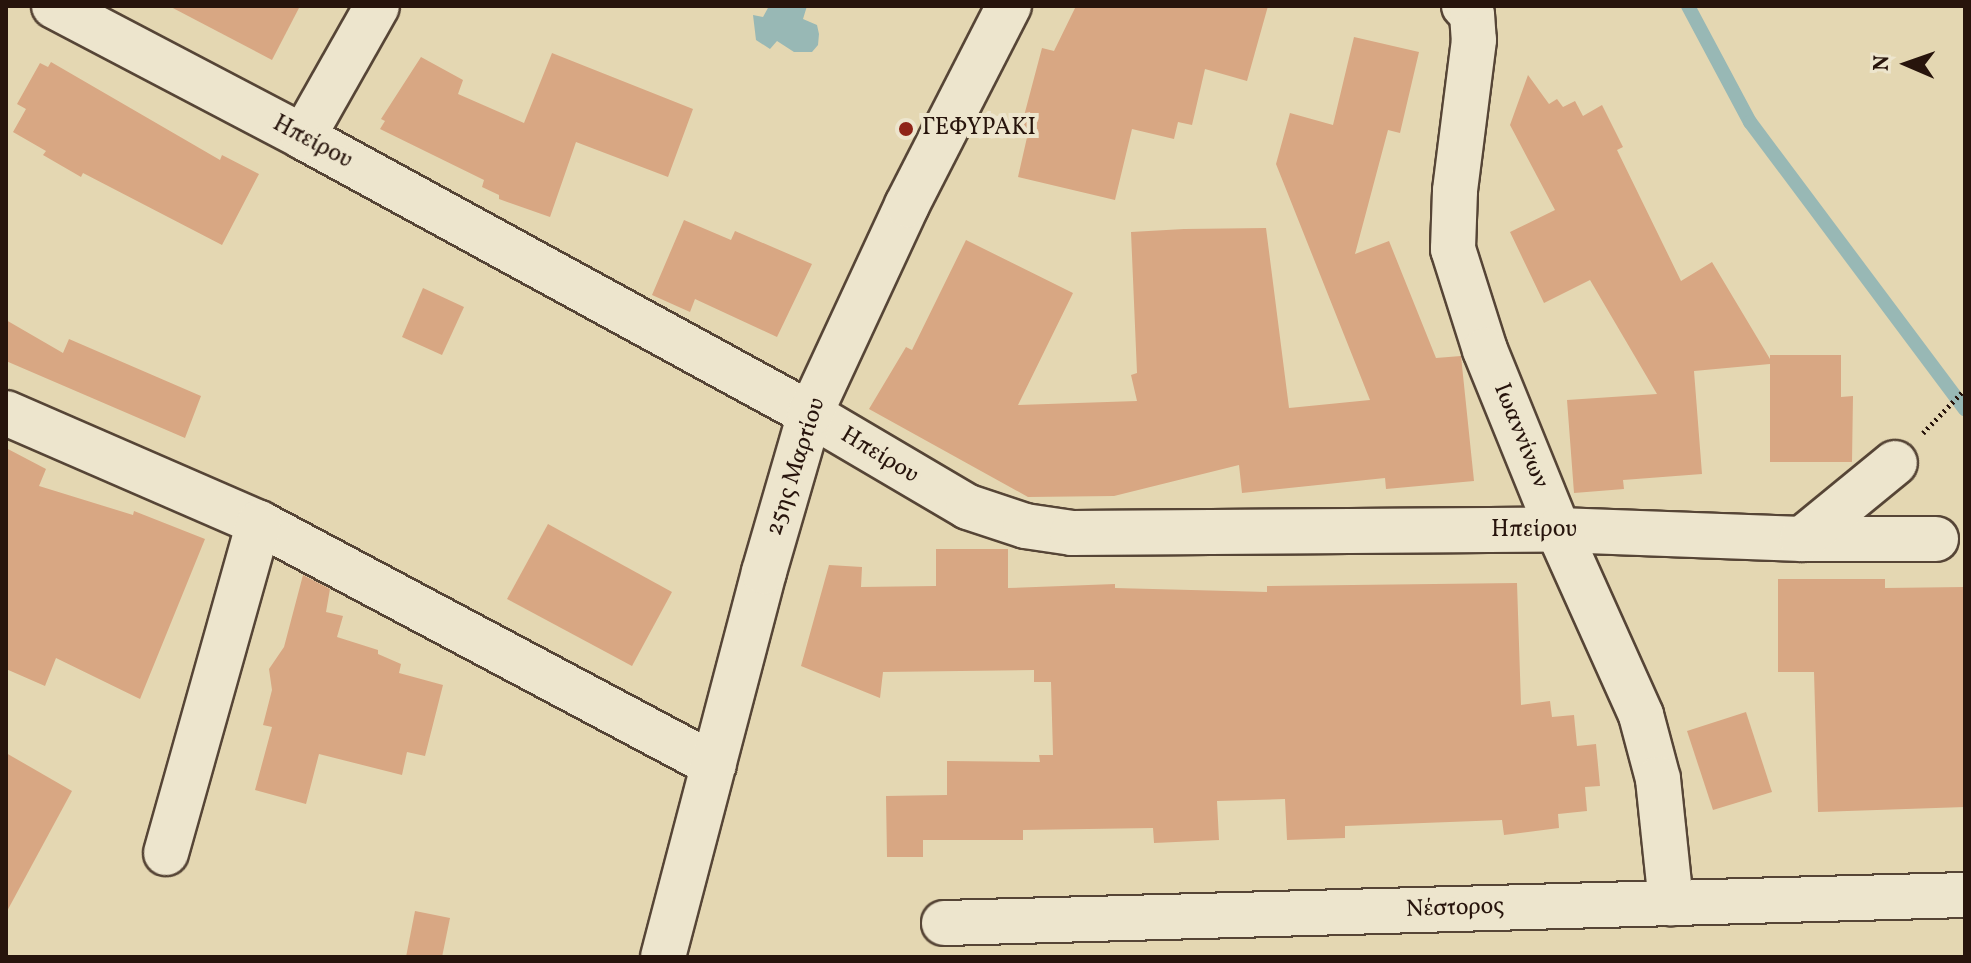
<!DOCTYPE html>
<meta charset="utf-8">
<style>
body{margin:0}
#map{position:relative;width:1971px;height:963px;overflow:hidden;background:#e4d7b2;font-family:Vollkorn,serif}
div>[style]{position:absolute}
.water>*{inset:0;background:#98b8b5}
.stream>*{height:14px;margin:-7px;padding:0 7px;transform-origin:7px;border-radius:7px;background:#98b8b5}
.building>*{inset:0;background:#d8a783}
.path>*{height:5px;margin-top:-2.5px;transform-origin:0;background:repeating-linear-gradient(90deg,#27140c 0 2px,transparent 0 6px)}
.roads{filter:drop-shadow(2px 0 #564536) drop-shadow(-2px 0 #564536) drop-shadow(0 2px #564536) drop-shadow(0 -2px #564536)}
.minor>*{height:44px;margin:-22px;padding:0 22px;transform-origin:22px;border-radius:22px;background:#ede5cd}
.secondary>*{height:44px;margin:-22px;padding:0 22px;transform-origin:22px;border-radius:22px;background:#ede5cd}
.dots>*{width:22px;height:22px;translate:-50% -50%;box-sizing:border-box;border:4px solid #ede5cd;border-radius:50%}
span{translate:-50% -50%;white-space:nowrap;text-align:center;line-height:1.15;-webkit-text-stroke:8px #ede5cd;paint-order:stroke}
.poi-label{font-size:24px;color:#27140c}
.left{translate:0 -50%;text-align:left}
.street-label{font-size:24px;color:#27140c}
.frame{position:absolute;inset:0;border:8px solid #27140c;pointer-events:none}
.north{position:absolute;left:1867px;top:24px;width:80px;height:80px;-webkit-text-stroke:6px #ede5cd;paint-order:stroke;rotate:272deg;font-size:22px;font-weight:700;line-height:32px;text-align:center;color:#27140c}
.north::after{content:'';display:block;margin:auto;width:28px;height:36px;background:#27140c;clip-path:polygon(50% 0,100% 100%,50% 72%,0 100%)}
</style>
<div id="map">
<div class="water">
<i style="clip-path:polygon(769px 6px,807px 6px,803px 19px,817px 25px,819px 34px,818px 45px,812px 52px,794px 52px,777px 41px,770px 49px,756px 40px,753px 15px,763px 17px)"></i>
</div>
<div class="stream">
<i style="left:1688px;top:6px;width:132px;rotate:61.9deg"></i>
<i style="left:1750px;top:122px;width:359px;rotate:53.2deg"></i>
</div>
<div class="building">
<i style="clip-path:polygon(169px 6px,300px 6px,272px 60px)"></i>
<i style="clip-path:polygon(1076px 6px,1268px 6px,1247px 81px,1205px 69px,1192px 125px,1178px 122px,1174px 139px,1132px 129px,1115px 200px,1018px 177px,1028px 133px,1020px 131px,1042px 48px,1054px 51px)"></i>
<i style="clip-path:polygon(1354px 37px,1419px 52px,1400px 133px,1388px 130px,1355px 254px,1389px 241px,1436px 358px,1461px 356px,1474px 481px,1386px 489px,1385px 478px,1242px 493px,1239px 465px,1114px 496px,1028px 497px,869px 409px,906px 347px,912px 350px,966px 240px,1073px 293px,1018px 405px,1137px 401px,1131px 375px,1137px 373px,1131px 232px,1184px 229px,1266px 228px,1289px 408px,1370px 400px,1276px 164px,1290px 113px,1333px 125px)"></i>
<i style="clip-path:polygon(552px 53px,693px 109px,668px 177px,576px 142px,550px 217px,499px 199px,499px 195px,482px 187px,484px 180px,380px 129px,385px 121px,381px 119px,421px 57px,463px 80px,458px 94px,524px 123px)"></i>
<i style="clip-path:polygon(51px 62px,220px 160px,222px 155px,259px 174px,222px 245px,83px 173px,81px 177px,43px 155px,46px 151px,13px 132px,26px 109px,17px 104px,40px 63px,48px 67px)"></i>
<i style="clip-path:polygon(1528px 75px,1549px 104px,1557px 99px,1563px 107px,1575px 101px,1583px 116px,1602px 105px,1623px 147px,1617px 150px,1681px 281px,1712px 262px,1770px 359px,1770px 355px,1841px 355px,1841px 397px,1853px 396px,1852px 462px,1770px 462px,1770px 364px,1694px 371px,1702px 474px,1623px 480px,1624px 489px,1574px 493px,1567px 400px,1657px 394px,1590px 280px,1544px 303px,1510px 232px,1555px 210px,1510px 125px)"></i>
<i style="clip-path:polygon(684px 220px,731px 240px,735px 231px,812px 264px,777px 337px,695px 299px,690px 312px,652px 295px)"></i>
<i style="clip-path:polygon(423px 288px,464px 307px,442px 355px,402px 337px)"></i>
<i style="clip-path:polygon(6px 320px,63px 353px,69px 339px,201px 396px,185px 438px,6px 361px)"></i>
<i style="clip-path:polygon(6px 448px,46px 469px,39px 486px,133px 515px,134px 511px,205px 539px,140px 699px,56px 658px,45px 686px,6px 669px)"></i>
<i style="clip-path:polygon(548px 524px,672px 592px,632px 666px,507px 599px)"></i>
<i style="clip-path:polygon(936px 549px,1008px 549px,1008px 588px,1115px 584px,1115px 588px,1267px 592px,1267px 586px,1517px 583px,1521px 705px,1550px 701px,1552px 717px,1574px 715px,1577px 746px,1596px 744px,1600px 786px,1585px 787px,1587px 811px,1558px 814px,1559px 828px,1504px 835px,1502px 820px,1345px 826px,1345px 838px,1287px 840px,1285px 799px,1217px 801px,1219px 840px,1154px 843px,1153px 828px,1023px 830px,1023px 840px,923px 840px,923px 857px,887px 857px,886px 796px,947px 795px,947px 761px,1040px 762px,1039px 755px,1053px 755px,1051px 682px,1034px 682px,1034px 670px,883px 672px,880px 698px,801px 666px,829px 565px,862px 567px,861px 587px,936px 586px)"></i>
<i style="clip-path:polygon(303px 575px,330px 589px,326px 612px,343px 616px,337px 637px,378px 650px,378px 654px,401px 664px,399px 673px,443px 685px,425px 756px,407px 752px,402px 775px,319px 754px,306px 804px,255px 790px,272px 727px,263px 725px,272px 690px,269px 669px,284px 647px)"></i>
<i style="clip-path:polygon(1778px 579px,1885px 579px,1885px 588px,1965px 587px,1965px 807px,1818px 812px,1814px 672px,1778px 672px)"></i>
<i style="clip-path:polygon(1746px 712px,1772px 792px,1713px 810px,1687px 731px)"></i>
<i style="clip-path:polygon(6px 753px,72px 791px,6px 913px)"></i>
<i style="clip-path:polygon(415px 911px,450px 918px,442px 957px,406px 957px)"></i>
</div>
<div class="path">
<i style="left:1923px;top:433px;width:61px;rotate:-46.3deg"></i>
</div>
<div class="roads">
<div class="minor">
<i style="left:54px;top:6px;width:281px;rotate:27.7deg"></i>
<i style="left:303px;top:137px;width:578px;rotate:28.65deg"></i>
<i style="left:810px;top:414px;width:183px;rotate:30.5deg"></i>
<i style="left:968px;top:507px;width:60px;rotate:18.4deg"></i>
<i style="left:1025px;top:526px;width:48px;rotate:8.5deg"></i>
<i style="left:1072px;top:533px;width:486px;rotate:-0.4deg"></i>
<i style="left:1558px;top:530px;width:244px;rotate:2.1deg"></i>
<i style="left:1802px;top:539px;width:134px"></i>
<i style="left:1464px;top:6px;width:11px;rotate:45deg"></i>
<i style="left:1472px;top:14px;width:26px;rotate:86deg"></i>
<i style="left:1474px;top:40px;width:152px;rotate:97.2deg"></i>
<i style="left:1455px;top:191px;width:58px;rotate:92deg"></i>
<i style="left:1453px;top:249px;width:106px;rotate:72.4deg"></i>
<i style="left:1485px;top:350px;width:194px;rotate:67.9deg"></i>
<i style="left:1558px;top:530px;width:203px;rotate:65.8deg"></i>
<i style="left:1641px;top:715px;width:66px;rotate:75.1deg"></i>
<i style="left:1658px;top:779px;width:125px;rotate:84deg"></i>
<i style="left:303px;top:137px;width:150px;rotate:-60.5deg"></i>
<i style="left:6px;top:413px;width:276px;rotate:23.5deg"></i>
<i style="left:259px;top:523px;width:515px;rotate:28.01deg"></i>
<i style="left:1802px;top:539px;width:120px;rotate:-39.3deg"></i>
<i style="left:166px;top:853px;width:343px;rotate:-74.3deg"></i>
<i style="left:944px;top:923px;width:1021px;rotate:-1.57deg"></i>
</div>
<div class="secondary">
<i style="left:663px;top:957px;width:398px;rotate:-75.3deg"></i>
<i style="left:764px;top:572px;width:165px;rotate:-73.8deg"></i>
<i style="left:810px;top:414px;width:230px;rotate:-65.1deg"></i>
<i style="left:907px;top:205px;width:224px;rotate:-62.9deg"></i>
</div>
</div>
<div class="dots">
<i style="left:906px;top:129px;background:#8f2418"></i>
</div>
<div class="poi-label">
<span class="left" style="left:922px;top:129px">ΓΕΦΥΡΑΚΙ</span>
</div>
<div class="street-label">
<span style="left:312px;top:143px;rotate:28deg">Ηπείρου</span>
<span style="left:1520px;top:436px;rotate:68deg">Ιωαννίνων</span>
<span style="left:879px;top:456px;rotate:31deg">Ηπείρου</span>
<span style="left:797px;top:467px;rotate:-72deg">25ης Μαρτίου</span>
<span style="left:1534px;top:531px">Ηπείρου</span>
<span style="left:1455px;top:909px;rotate:-2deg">Νέστορος</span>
</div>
<div class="frame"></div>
<div class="north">N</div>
</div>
